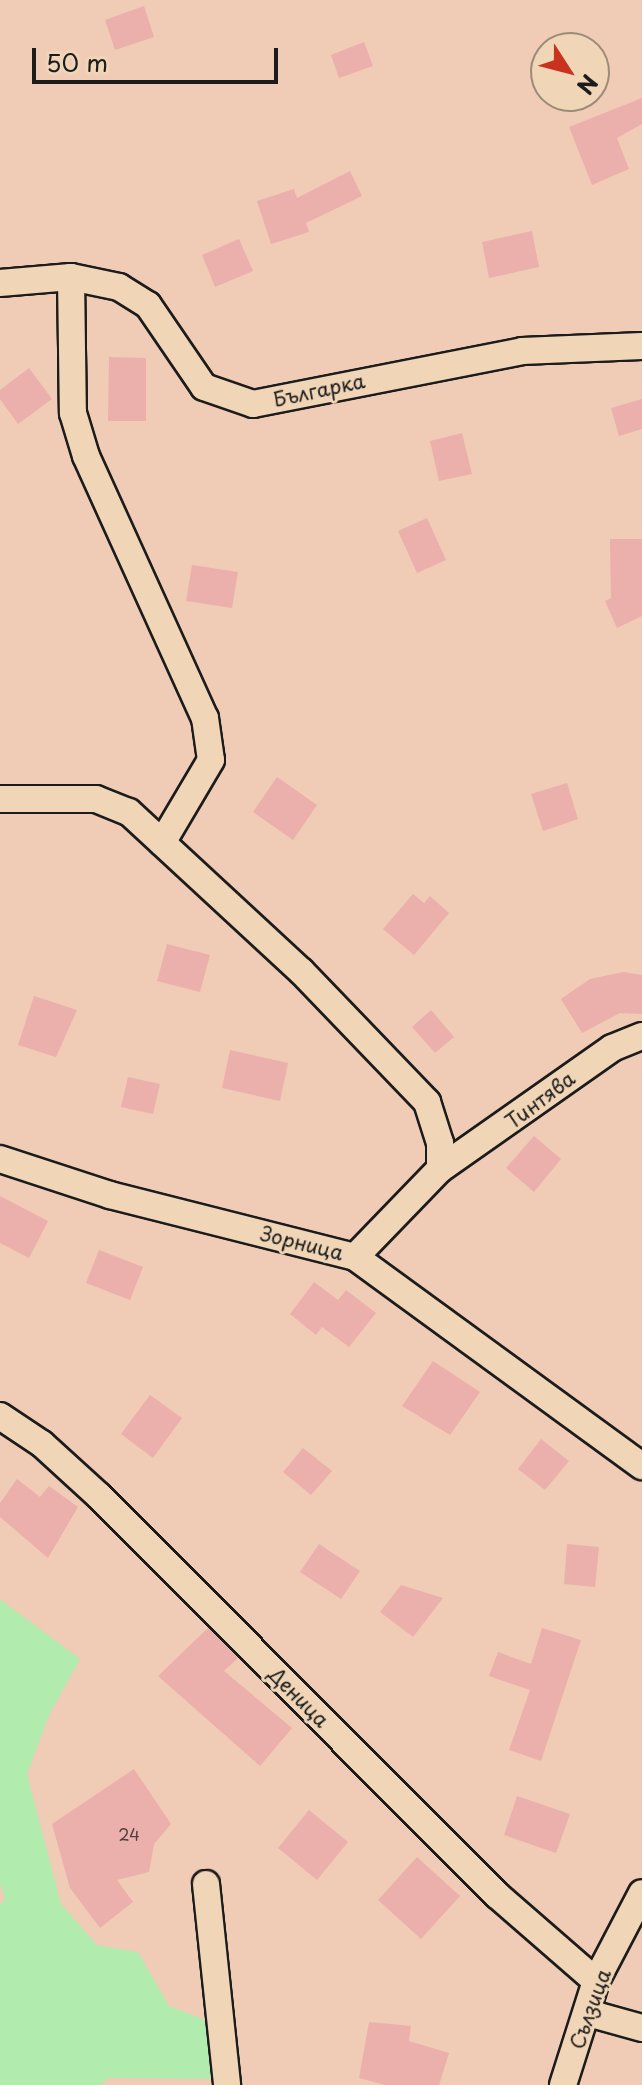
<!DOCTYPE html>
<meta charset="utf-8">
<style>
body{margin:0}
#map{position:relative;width:642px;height:2085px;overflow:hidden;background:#f0cbb5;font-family:"Playpen Sans",sans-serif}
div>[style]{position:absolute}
.green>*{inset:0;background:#b2ebae}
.building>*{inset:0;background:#ebb0ac}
.roads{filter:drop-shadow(2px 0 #1c1c1c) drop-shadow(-2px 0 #1c1c1c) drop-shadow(0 2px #1c1c1c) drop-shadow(0 -2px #1c1c1c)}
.street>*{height:26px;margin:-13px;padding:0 13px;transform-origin:13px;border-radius:13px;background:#f0d5b7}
span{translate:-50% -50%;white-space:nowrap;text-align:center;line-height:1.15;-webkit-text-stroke:6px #f0d5b7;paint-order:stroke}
.number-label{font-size:16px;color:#504140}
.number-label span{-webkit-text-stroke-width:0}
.street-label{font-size:20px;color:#1c1c1c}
.north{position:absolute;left:530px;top:32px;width:80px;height:80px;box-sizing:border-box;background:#f0d5b7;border:2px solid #9b8b79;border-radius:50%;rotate:126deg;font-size:22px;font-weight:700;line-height:32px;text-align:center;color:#1c1c1c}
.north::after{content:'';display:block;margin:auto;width:28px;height:36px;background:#c8321e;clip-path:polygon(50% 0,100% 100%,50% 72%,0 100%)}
.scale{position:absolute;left:32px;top:48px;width:246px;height:36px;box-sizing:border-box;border:4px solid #1c1c1c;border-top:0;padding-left:10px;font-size:24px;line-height:28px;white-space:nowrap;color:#1c1c1c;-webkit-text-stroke:6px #f0d5b7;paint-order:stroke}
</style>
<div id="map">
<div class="green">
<i style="clip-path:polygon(0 1599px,80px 1659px,49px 1715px,27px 1774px,61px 1904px,97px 1945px,138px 1952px,169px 2006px,213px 2023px,216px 2079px,109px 2078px,100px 2085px,0 2085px,0 1905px,5px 1898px,0 1884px)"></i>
</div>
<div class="building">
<i style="clip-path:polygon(144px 6px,154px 37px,115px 50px,105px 20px)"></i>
<i style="clip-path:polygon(364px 42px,373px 66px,339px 78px,331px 55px)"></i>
<i style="clip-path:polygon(642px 98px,642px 124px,617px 138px,629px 169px,592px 185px,569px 127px)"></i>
<i style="clip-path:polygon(350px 171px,362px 196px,306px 223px,309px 232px,271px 244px,257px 201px,294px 189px,297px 198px)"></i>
<i style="clip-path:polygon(532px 231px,539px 267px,489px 278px,482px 242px)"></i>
<i style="clip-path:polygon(239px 239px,253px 271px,215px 287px,202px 255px)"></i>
<i style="clip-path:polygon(109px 357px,146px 358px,146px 421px,108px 421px)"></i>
<i style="clip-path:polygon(29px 368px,52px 399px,18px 424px,0 399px,0 390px)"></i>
<i style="clip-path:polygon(642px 399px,642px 429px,619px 436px,611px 408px)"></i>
<i style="clip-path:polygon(462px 433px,472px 474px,439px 481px,430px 441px)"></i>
<i style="clip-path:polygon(427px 518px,446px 560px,417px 573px,398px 531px)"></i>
<i style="clip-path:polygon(610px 539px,642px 539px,642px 616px,617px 628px,605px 601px,611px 598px)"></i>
<i style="clip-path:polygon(192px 565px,238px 572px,232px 608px,186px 601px)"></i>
<i style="clip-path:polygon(277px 777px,317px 805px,293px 840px,253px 812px)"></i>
<i style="clip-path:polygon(567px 783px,578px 819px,543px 831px,531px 794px)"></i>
<i style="clip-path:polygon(413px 894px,424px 903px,430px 896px,449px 913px,414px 955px,383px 929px)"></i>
<i style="clip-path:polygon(167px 944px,210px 955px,200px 992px,157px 981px)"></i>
<i style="clip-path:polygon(623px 972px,642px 975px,642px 1014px,620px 1013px,582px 1033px,561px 999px,590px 979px)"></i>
<i style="clip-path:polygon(34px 996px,77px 1010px,56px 1057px,18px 1045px)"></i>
<i style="clip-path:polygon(431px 1010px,454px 1037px,435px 1053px,412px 1027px)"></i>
<i style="clip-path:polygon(230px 1050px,288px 1063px,280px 1101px,222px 1088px)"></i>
<i style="clip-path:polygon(128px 1077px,160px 1084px,153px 1114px,121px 1107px)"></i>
<i style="clip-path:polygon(534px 1136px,561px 1159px,534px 1192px,506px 1168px)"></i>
<i style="clip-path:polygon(0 1196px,48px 1221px,29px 1258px,0 1243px)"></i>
<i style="clip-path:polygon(99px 1250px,143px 1267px,130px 1300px,86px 1283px)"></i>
<i style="clip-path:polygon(314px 1282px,338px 1300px,346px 1290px,376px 1313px,349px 1347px,322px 1327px,316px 1335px,290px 1314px)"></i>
<i style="clip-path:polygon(433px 1361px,480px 1392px,450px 1435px,402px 1406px)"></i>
<i style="clip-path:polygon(150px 1395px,182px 1418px,153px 1458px,121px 1434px)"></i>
<i style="clip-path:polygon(541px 1439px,569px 1461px,545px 1490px,518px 1469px)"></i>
<i style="clip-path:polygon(303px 1448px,332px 1471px,311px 1495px,283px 1472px)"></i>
<i style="clip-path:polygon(17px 1479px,40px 1497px,49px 1486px,78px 1507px,48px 1558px,0 1517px,0 1503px)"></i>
<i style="clip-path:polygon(319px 1544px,360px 1571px,341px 1599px,300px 1572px)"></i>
<i style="clip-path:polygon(567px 1544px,599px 1547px,595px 1587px,564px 1584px)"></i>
<i style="clip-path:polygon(401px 1585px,443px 1598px,413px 1637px,380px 1612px)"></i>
<i style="clip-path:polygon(208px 1628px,238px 1658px,224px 1671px,292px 1728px,260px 1766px,158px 1676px)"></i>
<i style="clip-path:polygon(542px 1628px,581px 1640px,541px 1761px,509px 1750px,530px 1690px,489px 1676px,498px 1652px,531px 1664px)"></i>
<i style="clip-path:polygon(134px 1769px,171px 1824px,154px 1844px,149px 1872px,117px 1880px,133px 1902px,100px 1928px,70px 1888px,52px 1824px)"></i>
<i style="clip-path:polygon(517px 1796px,570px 1814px,556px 1853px,504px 1835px)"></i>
<i style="clip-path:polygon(309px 1810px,348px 1842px,317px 1880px,278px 1848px)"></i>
<i style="clip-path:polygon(417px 1857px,460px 1896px,421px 1939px,378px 1900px)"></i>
<i style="clip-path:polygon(369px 2022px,411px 2026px,409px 2041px,449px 2053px,439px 2085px,385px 2085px,359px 2078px)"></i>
</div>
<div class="roads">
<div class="street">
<i style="left:71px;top:277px;width:136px;rotate:89.2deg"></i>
<i style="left:73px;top:413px;width:45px;rotate:73.2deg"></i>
<i style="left:86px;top:456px;width:288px;rotate:65.6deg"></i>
<i style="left:205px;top:718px;width:42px;rotate:81.9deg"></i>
<i style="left:211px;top:760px;width:96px;rotate:120.6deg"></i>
<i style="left:0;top:283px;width:71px;rotate:-4.8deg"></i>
<i style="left:71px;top:277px;width:49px;rotate:11.8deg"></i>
<i style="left:119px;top:287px;width:34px;rotate:32deg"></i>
<i style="left:148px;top:305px;width:99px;rotate:55.7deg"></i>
<i style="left:204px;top:387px;width:52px;rotate:19.1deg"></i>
<i style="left:253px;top:404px;width:274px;rotate:-11.1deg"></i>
<i style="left:522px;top:351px;width:120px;rotate:-2.4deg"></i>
<i style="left:0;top:799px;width:96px"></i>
<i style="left:96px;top:799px;width:35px;rotate:22deg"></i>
<i style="left:129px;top:812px;width:234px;rotate:42.8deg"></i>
<i style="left:301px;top:971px;width:182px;rotate:46.1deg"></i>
<i style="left:427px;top:1102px;width:43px;rotate:72.4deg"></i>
<i style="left:440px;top:1143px;width:26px;rotate:90deg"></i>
<i style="left:440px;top:1169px;width:122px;rotate:134deg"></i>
<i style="left:0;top:1159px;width:116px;rotate:18.1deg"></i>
<i style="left:110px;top:1195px;width:253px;rotate:14.2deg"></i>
<i style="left:355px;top:1257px;width:355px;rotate:36.1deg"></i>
<i style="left:440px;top:1169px;width:210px;rotate:-35.1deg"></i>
<i style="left:612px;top:1048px;width:32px;rotate:-22deg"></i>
<i style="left:0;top:1416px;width:50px;rotate:33.7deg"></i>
<i style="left:42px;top:1444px;width:77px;rotate:42.4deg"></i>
<i style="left:99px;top:1496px;width:564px;rotate:45.07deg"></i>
<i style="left:497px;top:1895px;width:131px;rotate:41deg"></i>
<i style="left:206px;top:1884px;width:202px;rotate:84deg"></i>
<i style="left:588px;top:2013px;width:56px;rotate:15.5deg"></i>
<i style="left:563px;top:2085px;width:109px;rotate:-72.4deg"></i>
<i style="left:596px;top:1981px;width:99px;rotate:-62.4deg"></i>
</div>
</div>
<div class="number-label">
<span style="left:129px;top:1834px">24</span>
</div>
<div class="street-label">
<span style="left:319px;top:390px;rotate:-12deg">Българка</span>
<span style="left:540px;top:1100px;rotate:-37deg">Тинтява</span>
<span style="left:302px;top:1243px;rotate:14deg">Зорница</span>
<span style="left:299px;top:1697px;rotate:45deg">Деница</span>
<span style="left:590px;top:2009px;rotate:-70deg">Сълзица</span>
</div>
<div class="north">N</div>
<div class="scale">50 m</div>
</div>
